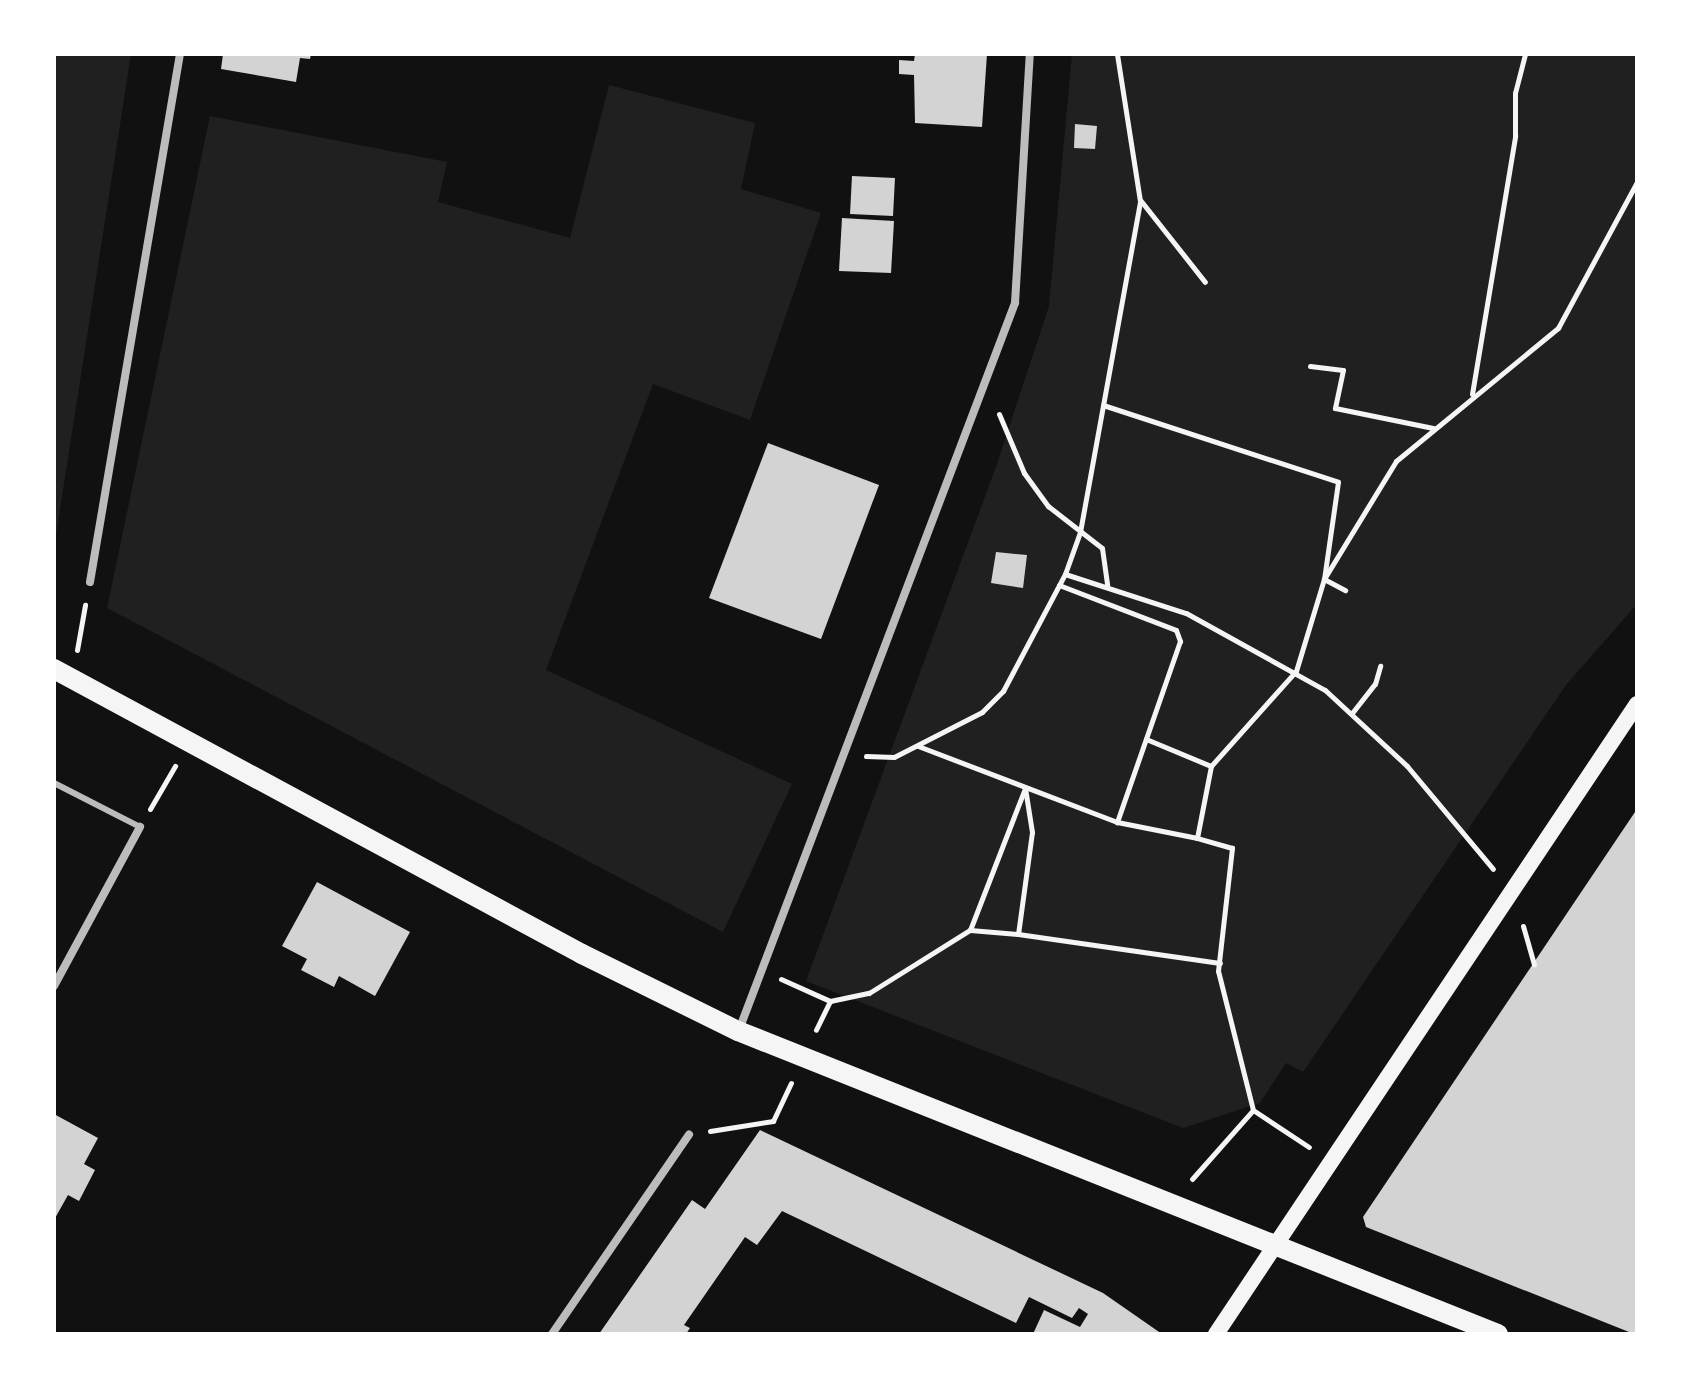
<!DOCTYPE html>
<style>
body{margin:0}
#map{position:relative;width:1691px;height:1388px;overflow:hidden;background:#111;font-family:Arial,sans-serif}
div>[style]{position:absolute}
.green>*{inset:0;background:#202020}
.building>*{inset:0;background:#d3d3d3}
.path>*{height:5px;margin:-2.5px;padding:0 2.5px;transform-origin:2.5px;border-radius:2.5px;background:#f5f5f5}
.service>*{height:6px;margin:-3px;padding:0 3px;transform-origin:3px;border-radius:3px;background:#bcbcbc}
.minor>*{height:8px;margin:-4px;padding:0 4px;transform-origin:4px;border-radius:4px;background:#bcbcbc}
.secondary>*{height:16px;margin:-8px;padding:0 8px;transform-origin:8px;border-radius:8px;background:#f5f5f5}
.primary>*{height:20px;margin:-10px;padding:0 10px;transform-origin:10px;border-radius:10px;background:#f5f5f5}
span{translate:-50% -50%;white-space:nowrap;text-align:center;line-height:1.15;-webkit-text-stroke:6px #fff;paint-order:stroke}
.frame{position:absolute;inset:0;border:56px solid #fff;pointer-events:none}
</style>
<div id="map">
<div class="green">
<i style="clip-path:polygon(54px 54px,131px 54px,54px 548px)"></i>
<i style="clip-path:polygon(1072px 54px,1637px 54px,1637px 604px,1566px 685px,1303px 1072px,1286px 1063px,1260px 1103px,1183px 1128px,806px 981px,997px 464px,1049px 306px)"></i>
<i style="clip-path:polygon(609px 85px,755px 123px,741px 189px,821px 213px,750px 420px,653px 384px,546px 670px,792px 784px,723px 932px,107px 608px,210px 116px,447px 162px,438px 202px,570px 238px)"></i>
</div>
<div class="building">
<i style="clip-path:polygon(223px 54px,311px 54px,310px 59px,300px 58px,296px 82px,221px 69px)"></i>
<i style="clip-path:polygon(915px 54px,987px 54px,982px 127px,915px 123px,914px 75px,899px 74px,899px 60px,914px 61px)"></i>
<i style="clip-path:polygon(1075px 124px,1097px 126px,1095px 149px,1074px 148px)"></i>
<i style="clip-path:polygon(852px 176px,895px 178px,893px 216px,850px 214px)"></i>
<i style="clip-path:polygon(842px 218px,894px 221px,891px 273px,839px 271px)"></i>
<i style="clip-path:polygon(768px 443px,879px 485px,821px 639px,709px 598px)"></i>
<i style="clip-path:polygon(996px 552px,1027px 555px,1023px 588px,991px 583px)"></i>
<i style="clip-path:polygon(1637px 809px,1637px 1334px,1634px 1334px,1366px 1227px,1363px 1217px)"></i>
<i style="clip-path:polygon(317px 882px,410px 932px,375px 996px,339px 976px,334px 987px,301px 970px,307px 959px,282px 946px)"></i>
<i style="clip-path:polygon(54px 1114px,98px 1138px,84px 1164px,95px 1170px,79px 1201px,68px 1195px,54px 1220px)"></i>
<i style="clip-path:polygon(760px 1130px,1103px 1293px,1162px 1334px,1033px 1334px,1044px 1310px,1080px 1327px,1088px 1314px,1079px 1308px,1072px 1318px,1029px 1297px,1016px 1323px,782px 1211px,757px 1245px,745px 1237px,684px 1325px,690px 1328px,686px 1334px,599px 1334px,692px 1200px,705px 1209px)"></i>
</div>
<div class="path">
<i style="left:1141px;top:201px;width:103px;rotate:51.7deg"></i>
<i style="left:1310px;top:366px;width:33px;rotate:7deg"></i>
<i style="left:1343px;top:370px;width:39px;rotate:102deg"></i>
<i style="left:1335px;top:408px;width:100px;rotate:11.5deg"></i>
<i style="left:1472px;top:394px;width:262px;rotate:-80.5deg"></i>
<i style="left:1515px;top:136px;width:43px;rotate:-90deg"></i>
<i style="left:1515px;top:93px;width:40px;rotate:-75.6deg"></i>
<i style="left:1103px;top:405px;width:247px;rotate:18.1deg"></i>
<i style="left:1338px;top:482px;width:98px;rotate:98.2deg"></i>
<i style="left:1324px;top:579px;width:24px;rotate:28deg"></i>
<i style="left:999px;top:414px;width:64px;rotate:67deg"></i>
<i style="left:1024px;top:473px;width:41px;rotate:54deg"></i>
<i style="left:1048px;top:506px;width:68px;rotate:37.9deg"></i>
<i style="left:1102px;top:548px;width:37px;rotate:82deg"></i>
<i style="left:1065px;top:574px;width:127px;rotate:17.9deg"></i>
<i style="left:1186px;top:613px;width:159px;rotate:29deg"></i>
<i style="left:1325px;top:690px;width:112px;rotate:42.8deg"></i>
<i style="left:1407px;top:766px;width:134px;rotate:50.1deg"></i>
<i style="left:1059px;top:585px;width:125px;rotate:21deg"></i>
<i style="left:1176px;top:630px;width:12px;rotate:70deg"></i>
<i style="left:1180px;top:641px;width:192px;rotate:109.2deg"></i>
<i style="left:77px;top:650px;width:46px;rotate:-79.9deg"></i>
<i style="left:1352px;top:713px;width:37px;rotate:-52deg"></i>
<i style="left:1375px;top:684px;width:19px;rotate:-74deg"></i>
<i style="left:1146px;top:739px;width:70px;rotate:22.6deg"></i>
<i style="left:918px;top:746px;width:213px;rotate:20.9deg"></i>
<i style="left:1117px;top:822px;width:82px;rotate:11.3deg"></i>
<i style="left:1197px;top:838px;width:73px;rotate:-79deg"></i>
<i style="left:1211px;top:766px;width:127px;rotate:-48.2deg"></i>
<i style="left:1296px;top:671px;width:96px;rotate:-73.1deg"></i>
<i style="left:1324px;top:579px;width:138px;rotate:-58.6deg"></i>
<i style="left:1396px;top:461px;width:210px;rotate:-39.4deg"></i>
<i style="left:1558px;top:328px;width:166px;rotate:-61.6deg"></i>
<i style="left:866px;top:756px;width:28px;rotate:2deg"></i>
<i style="left:894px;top:757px;width:99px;rotate:-27.1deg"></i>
<i style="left:982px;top:712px;width:30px;rotate:-45deg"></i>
<i style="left:1003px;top:691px;width:132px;rotate:-62.1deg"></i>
<i style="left:1065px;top:574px;width:45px;rotate:-70.3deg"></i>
<i style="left:1080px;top:532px;width:336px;rotate:-79.7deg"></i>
<i style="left:1140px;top:201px;width:149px;rotate:-98.9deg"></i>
<i style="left:1025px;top:788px;width:45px;rotate:81deg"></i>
<i style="left:1032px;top:832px;width:103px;rotate:97.8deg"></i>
<i style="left:1018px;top:934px;width:204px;rotate:8.2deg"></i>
<i style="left:150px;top:809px;width:50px;rotate:-59.8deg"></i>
<i style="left:1523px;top:926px;width:40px;rotate:74deg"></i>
<i style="left:970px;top:930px;width:48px;rotate:4.8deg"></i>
<i style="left:781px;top:979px;width:54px;rotate:24.2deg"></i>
<i style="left:830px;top:1001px;width:32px;rotate:116deg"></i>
<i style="left:830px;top:1001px;width:40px;rotate:-12deg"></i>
<i style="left:869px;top:993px;width:119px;rotate:-32deg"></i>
<i style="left:970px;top:930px;width:152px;rotate:-68.8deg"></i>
<i style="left:1253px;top:1110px;width:67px;rotate:33.5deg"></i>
<i style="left:710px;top:1131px;width:64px;rotate:-9deg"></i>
<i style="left:773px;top:1121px;width:42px;rotate:-64.7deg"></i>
<i style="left:1192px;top:1179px;width:92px;rotate:-48.5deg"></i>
<i style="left:1253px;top:1110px;width:143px;rotate:-104.1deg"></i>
<i style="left:1218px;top:971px;width:124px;rotate:-83.5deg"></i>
<i style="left:1232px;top:848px;width:36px;rotate:-164deg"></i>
</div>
<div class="service">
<i style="left:54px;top:783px;width:97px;rotate:27.1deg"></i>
</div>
<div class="minor">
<i style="left:90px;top:582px;width:536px;rotate:-80.33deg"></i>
<i style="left:54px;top:986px;width:181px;rotate:-61.6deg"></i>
<i style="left:739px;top:1030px;width:778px;rotate:-69.21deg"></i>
<i style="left:1015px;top:303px;width:249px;rotate:-86.6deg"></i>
<i style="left:552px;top:1334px;width:242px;rotate:-55.5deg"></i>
</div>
<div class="secondary">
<i style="left:1216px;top:1334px;width:758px;rotate:-56.25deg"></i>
</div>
<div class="primary">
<i style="left:54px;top:669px;width:600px;rotate:28.36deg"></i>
<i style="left:582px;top:954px;width:174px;rotate:26.3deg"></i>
<i style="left:738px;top:1031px;width:818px;rotate:21.74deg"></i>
</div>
<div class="frame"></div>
</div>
